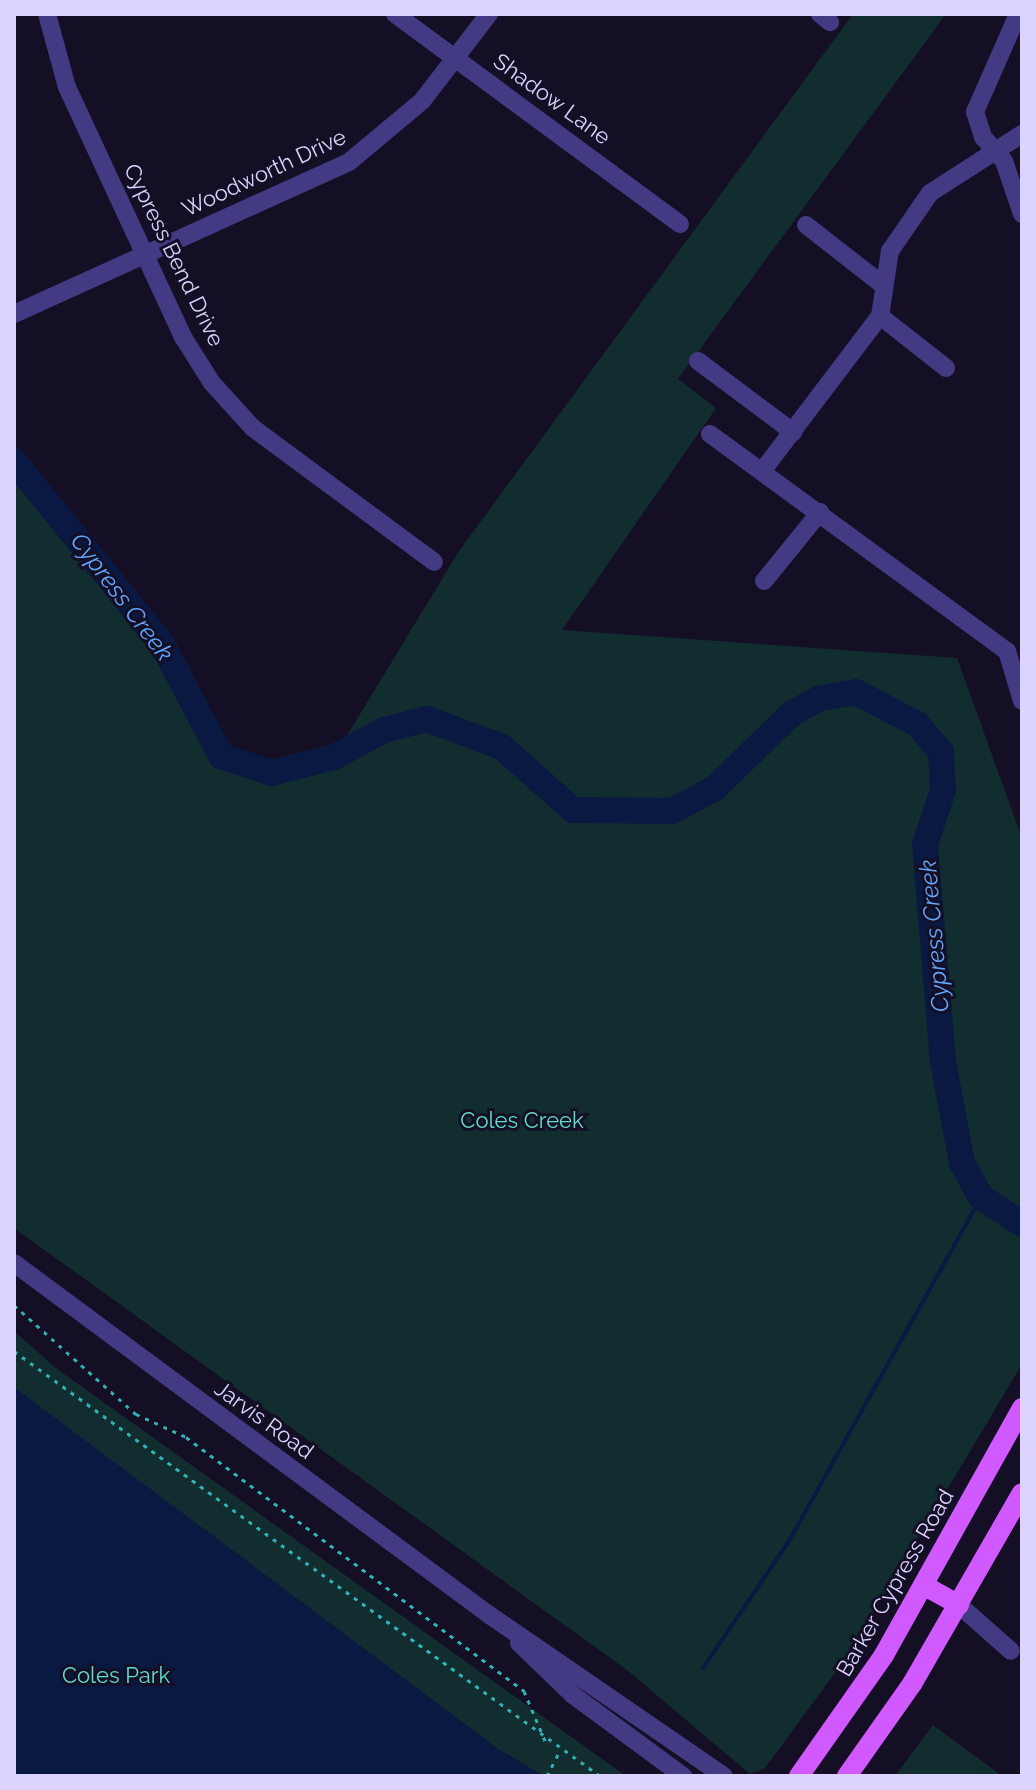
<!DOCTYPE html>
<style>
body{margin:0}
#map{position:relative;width:1036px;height:1790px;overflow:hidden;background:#140f25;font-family:Raleway,sans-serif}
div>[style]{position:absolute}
.green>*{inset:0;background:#122d2f}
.water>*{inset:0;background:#0a1942}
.stream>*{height:4px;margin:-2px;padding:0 2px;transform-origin:2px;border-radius:2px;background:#0a1942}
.river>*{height:26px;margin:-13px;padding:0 13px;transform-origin:13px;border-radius:13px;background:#0a1942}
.path>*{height:3px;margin-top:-1.5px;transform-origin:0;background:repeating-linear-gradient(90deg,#2fb2b6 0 4px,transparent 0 10px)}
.minor>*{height:18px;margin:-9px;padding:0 9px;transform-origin:9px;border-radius:9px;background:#433a84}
.major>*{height:20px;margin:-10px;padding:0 10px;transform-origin:10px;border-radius:10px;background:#d05aff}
span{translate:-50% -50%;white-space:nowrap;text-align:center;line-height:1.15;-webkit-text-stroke:6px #140f25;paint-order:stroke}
.street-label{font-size:22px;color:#dcd3ff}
.park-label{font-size:22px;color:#5edfcb}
.water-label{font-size:24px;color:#61a7ff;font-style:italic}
.frame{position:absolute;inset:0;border:16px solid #dcd3ff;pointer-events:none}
</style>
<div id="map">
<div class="green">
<i style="clip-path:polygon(853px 14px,946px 14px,678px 379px,716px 408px,562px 630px,957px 658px,1022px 838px,1022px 1364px,851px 1651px,765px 1768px,750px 1774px,627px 1670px,14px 1228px,14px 461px,162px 644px,221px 756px,272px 773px,334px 757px,459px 551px)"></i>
<i style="clip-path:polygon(14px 1331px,57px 1369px,626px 1776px,14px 1776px)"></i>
<i style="clip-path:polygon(933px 1725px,1002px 1776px,895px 1776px)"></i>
</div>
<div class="water">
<i style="clip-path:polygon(14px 1387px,497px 1748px,544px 1776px,14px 1776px)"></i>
</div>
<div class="stream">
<i style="left:703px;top:1668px;width:153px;rotate:-55.9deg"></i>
<i style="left:789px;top:1541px;width:394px;rotate:-60.8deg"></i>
</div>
<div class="river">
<i style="left:14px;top:461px;width:235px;rotate:51deg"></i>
<i style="left:162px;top:644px;width:127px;rotate:62.2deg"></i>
<i style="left:221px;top:756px;width:54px;rotate:18.4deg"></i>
<i style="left:272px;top:773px;width:64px;rotate:-14.5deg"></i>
<i style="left:334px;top:757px;width:57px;rotate:-28.4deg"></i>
<i style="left:384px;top:730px;width:44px;rotate:-14.3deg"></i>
<i style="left:427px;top:719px;width:80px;rotate:20.5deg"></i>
<i style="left:502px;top:747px;width:95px;rotate:41.6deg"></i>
<i style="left:573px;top:810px;width:99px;rotate:0.6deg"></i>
<i style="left:672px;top:811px;width:49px;rotate:-28.1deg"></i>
<i style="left:715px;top:788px;width:106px;rotate:-44.2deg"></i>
<i style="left:791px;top:714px;width:33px;rotate:-29deg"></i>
<i style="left:820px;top:698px;width:36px;rotate:-9deg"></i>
<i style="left:856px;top:692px;width:69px;rotate:27.7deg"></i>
<i style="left:917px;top:724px;width:37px;rotate:49deg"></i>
<i style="left:941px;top:752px;width:38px;rotate:87deg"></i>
<i style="left:943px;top:790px;width:57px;rotate:108.4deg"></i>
<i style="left:925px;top:844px;width:219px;rotate:85.3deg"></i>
<i style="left:943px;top:1062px;width:103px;rotate:79.3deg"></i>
<i style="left:962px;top:1163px;width:39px;rotate:61deg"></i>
<i style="left:981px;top:1197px;width:49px;rotate:33.4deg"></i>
</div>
<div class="path">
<i style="left:14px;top:1305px;width:164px;rotate:41.8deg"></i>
<i style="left:136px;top:1414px;width:55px;rotate:24.7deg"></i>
<i style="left:186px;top:1437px;width:423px;rotate:36.9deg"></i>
<i style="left:524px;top:1691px;width:56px;rotate:67.1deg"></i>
<i style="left:14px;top:1351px;width:724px;rotate:35.95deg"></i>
<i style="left:547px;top:1776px;width:27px;rotate:-63deg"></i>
</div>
<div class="minor">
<i style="left:47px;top:14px;width:76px;rotate:74.7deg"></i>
<i style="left:67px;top:87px;width:276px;rotate:65.1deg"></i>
<i style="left:183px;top:337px;width:54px;rotate:57.8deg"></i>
<i style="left:212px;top:383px;width:61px;rotate:47.7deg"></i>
<i style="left:253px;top:428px;width:225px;rotate:36.5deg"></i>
<i style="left:395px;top:14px;width:354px;rotate:36.4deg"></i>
<i style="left:820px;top:14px;width:13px;rotate:39deg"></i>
<i style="left:1018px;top:14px;width:107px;rotate:113.7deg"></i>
<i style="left:975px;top:112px;width:26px;rotate:72deg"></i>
<i style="left:983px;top:137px;width:32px;rotate:49deg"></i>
<i style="left:1004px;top:161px;width:56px;rotate:71.2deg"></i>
<i style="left:806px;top:225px;width:99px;rotate:38deg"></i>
<i style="left:14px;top:314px;width:368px;rotate:-24.4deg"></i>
<i style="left:349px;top:162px;width:95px;rotate:-39.9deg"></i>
<i style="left:422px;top:101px;width:110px;rotate:-52.4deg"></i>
<i style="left:880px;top:316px;width:84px;rotate:38.2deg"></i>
<i style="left:698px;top:361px;width:119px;rotate:36.8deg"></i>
<i style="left:710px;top:434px;width:368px;rotate:36.2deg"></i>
<i style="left:1007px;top:651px;width:52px;rotate:73.3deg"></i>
<i style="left:763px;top:470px;width:193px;rotate:-52.8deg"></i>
<i style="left:880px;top:316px;width:66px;rotate:-81.3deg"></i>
<i style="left:890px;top:251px;width:70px;rotate:-55.4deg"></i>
<i style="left:930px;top:193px;width:109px;rotate:-32.7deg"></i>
<i style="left:764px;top:581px;width:89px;rotate:-50.9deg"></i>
<i style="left:14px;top:1263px;width:590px;rotate:36.52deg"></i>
<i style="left:488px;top:1614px;width:286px;rotate:34.5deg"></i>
<i style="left:959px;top:1605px;width:69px;rotate:41.5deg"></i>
<i style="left:519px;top:1643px;width:75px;rotate:43.9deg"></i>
<i style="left:573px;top:1695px;width:137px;rotate:36.4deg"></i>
</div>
<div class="major">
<i style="left:925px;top:1586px;width:39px;rotate:29deg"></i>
<i style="left:799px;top:1776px;width:148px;rotate:-54.9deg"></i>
<i style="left:884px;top:1655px;width:283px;rotate:-60.8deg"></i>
<i style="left:847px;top:1776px;width:113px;rotate:-54.8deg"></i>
<i style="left:912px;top:1684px;width:220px;rotate:-60.1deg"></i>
</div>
<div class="street-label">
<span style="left:552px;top:99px;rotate:36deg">Shadow Lane</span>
<span style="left:264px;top:173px;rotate:-25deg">Woodworth Drive</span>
<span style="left:174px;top:255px;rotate:64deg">Cypress Bend Drive</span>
<span style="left:264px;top:1420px;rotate:36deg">Jarvis Road</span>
<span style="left:895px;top:1583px;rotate:-60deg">Barker Cypress Road</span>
</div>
<div class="park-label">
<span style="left:522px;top:1121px">Coles Creek</span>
<span style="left:116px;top:1676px">Coles Park</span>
</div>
<div class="water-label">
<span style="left:122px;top:597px;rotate:53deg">Cypress Creek</span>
<span style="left:934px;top:936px;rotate:-95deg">Cypress Creek</span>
</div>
<div class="frame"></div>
</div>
